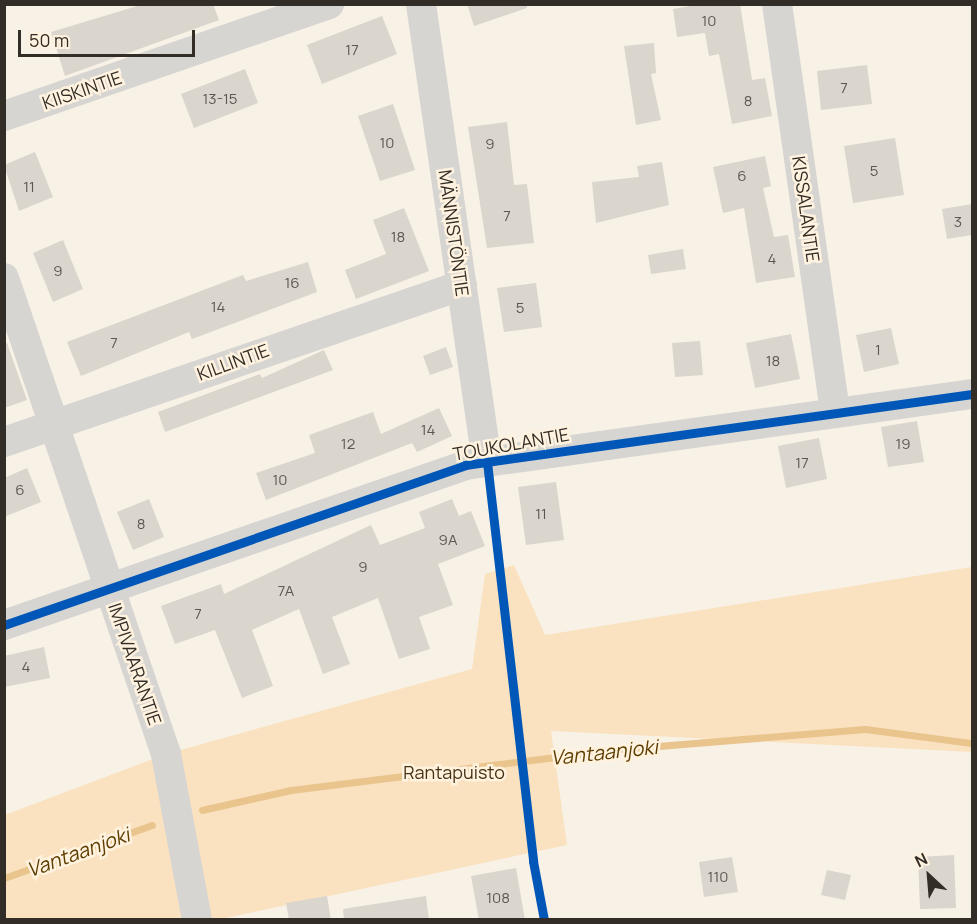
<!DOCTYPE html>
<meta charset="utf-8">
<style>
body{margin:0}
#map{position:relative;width:977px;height:924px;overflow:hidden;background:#f8f1e6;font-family:Manrope,sans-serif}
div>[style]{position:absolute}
.green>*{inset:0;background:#fae2c0}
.stream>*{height:7px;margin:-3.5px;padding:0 3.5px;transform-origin:3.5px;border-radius:3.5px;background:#e9c48d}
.building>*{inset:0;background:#dad5cd}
.minor>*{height:30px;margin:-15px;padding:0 15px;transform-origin:15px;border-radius:15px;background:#d6d5d2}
.cycleway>*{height:9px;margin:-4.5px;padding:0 4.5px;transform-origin:4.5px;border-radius:4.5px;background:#0057b8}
span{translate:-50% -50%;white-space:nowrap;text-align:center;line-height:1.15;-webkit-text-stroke:5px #fff2df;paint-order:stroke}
.number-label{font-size:15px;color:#5c5750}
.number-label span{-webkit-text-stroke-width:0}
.street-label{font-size:18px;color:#322d26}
.park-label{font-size:18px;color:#463212}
.water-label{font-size:20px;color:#5e3e00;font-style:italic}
.frame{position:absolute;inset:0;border:6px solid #322d26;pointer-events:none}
.north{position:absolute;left:899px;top:846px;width:60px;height:60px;-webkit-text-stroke:4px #fff2df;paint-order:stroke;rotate:334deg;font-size:16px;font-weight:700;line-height:24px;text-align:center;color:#322d26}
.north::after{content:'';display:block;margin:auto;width:21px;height:27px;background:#322d26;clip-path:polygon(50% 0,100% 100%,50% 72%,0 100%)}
.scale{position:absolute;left:18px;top:30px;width:177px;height:27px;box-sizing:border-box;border:3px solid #322d26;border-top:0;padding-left:8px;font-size:18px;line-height:21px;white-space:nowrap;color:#322d26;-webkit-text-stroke:4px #fff2df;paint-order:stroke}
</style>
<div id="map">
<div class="green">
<i style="clip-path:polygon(514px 565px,545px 635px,972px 567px,972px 752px,551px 731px,567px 845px,221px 919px,5px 920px,5px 815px,166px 754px,472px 669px,485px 574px)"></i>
</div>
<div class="stream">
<i style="left:202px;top:810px;width:91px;rotate:-12.7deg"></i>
<i style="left:291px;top:790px;width:321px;rotate:-7.1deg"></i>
<i style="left:610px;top:750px;width:256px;rotate:-4.7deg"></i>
<i style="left:865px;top:729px;width:108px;rotate:7.5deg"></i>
<i style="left:4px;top:878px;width:157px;rotate:-19.7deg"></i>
</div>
<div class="building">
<i style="clip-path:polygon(144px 4px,213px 4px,219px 20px,65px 76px,51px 32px)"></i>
<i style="clip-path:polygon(467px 4px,526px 4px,527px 8px,474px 26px)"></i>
<i style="clip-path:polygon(702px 4px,740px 4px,752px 80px,765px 78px,772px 116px,732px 124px,719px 54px,709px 56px,705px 33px,677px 37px,673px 9px)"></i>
<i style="clip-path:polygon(382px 16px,397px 54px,322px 84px,307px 45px)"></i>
<i style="clip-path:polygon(654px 43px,656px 73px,651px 74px,661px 120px,636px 125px,624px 46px)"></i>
<i style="clip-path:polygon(867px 65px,872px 104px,821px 110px,817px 71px)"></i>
<i style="clip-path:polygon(245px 69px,258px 103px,194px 128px,181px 94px)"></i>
<i style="clip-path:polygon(393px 104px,415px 170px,380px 181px,358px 116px)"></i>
<i style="clip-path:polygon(507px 122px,514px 185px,527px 184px,534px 243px,487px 248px,468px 127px)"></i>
<i style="clip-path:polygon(895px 138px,904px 195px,853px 203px,844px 146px)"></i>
<i style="clip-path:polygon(35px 152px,53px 197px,19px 211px,4px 165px)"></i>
<i style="clip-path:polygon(765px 156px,771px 186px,763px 188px,774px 237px,788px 235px,795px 277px,756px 283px,744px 208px,723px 213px,713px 167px)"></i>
<i style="clip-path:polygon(662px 162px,669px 205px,596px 223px,592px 182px,639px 177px,637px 166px)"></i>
<i style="clip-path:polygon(972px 204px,972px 235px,947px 239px,942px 209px)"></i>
<i style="clip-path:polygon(404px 208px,429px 271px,356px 299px,345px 270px,386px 254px,373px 220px)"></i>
<i style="clip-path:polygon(63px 240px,83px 289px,53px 302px,33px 253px)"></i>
<i style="clip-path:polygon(683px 249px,686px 269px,651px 274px,648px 255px)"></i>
<i style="clip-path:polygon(308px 262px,317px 292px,192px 339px,189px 332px,81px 376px,67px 342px,243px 275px,246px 281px)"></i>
<i style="clip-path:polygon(536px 283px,542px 327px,504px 332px,497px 288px)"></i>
<i style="clip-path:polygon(891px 328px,899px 364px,864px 372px,856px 335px)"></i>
<i style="clip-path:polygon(791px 334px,800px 379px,755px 388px,746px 343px)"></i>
<i style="clip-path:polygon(700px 341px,703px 375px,675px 377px,672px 343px)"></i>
<i style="clip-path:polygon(7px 343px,27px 400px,4px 408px,4px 344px)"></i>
<i style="clip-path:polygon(446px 347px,453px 367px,430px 375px,423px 356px)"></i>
<i style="clip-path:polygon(324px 350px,333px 370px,165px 432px,158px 412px,260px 374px,262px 378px)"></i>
<i style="clip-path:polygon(439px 408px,452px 436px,417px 452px,412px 443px,266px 500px,256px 473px,315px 453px,309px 435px,373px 412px,381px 434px)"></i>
<i style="clip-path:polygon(917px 421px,924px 462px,888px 467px,881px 427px)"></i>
<i style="clip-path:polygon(819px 438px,827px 479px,786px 488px,778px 446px)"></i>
<i style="clip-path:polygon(27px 468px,41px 502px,4px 517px,4px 478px)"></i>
<i style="clip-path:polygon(556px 482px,564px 540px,526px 545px,518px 487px)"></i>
<i style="clip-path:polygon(149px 499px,164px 537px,133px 550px,117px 512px)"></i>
<i style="clip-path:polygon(452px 499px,459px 516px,471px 511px,485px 546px,438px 564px,453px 605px,419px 617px,430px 649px,399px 659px,378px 598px,332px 617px,350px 664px,323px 674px,299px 609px,252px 630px,273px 686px,242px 698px,215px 630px,175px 644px,161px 606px,221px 584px,224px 594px,371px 525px,380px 545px,425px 528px,419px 512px)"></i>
<i style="clip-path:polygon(44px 647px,50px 678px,4px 687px,4px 656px)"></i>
<i style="clip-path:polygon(954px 855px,956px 908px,920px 909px,918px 857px)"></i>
<i style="clip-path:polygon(732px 857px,738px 892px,704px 897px,699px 862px)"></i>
<i style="clip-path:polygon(516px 868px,525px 920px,479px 920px,471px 876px)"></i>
<i style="clip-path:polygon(827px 870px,851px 875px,845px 900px,821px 895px)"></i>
<i style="clip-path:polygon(327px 896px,331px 920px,289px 920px,286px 903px)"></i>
<i style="clip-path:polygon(426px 896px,429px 920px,344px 920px,343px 909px)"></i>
</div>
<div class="minor">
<i style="left:421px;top:4px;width:463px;rotate:81.8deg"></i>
<i style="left:777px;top:4px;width:413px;rotate:81.9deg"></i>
<i style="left:4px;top:116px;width:344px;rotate:-19deg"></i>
<i style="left:4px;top:278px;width:503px;rotate:71.2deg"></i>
<i style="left:166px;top:754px;width:169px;rotate:79.4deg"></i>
<i style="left:4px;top:442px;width:484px;rotate:-18.9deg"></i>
<i style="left:4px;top:625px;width:488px;rotate:-19.1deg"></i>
<i style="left:465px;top:465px;width:512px;rotate:-7.97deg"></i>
</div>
<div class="cycleway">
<i style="left:487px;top:462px;width:402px;rotate:83.4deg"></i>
<i style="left:533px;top:861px;width:60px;rotate:79.4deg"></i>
<i style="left:4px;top:625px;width:488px;rotate:-19.1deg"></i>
<i style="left:465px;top:465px;width:512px;rotate:-7.97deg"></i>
</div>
<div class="number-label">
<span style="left:709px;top:21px">10</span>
<span style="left:352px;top:50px">17</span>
<span style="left:844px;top:88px">7</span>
<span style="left:220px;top:99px">13-15</span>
<span style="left:748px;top:101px">8</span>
<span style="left:387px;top:143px">10</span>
<span style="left:490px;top:144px">9</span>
<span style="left:874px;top:171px">5</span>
<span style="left:742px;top:176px">6</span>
<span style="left:29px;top:187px">11</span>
<span style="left:507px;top:216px">7</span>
<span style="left:958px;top:222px">3</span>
<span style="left:398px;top:237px">18</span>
<span style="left:772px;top:259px">4</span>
<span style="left:58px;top:271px">9</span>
<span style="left:292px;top:283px">16</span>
<span style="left:218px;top:307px">14</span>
<span style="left:520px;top:308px">5</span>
<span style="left:114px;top:343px">7</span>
<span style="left:878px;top:350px">1</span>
<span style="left:773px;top:361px">18</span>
<span style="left:428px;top:430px">14</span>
<span style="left:348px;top:444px">12</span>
<span style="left:903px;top:444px">19</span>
<span style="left:802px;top:463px">17</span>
<span style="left:280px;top:480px">10</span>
<span style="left:20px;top:490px">6</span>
<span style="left:541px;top:514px">11</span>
<span style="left:141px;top:524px">8</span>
<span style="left:448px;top:540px">9A</span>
<span style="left:363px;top:567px">9</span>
<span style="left:286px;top:591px">7A</span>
<span style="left:198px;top:614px">7</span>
<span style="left:26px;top:667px">4</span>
<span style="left:718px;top:877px">110</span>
<span style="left:498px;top:898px">108</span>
</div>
<div class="street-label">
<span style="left:82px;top:90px;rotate:-19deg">KIISKINTIE</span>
<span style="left:806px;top:209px;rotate:82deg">KISSALANTIE</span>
<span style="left:454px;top:233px;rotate:82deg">MÄNNISTÖNTIE</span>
<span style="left:233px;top:362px;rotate:-20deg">KILLINTIE</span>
<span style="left:511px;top:444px;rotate:-10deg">TOUKOLANTIE</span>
<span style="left:135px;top:664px;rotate:71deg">IMPIVAARANTIE</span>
</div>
<div class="park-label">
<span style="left:454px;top:772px">Rantapuisto</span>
</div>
<div class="water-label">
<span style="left:604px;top:752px;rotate:-6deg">Vantaanjoki</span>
<span style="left:78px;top:852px;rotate:-20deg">Vantaanjoki</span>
</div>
<div class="frame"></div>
<div class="north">N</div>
<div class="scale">50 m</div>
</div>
